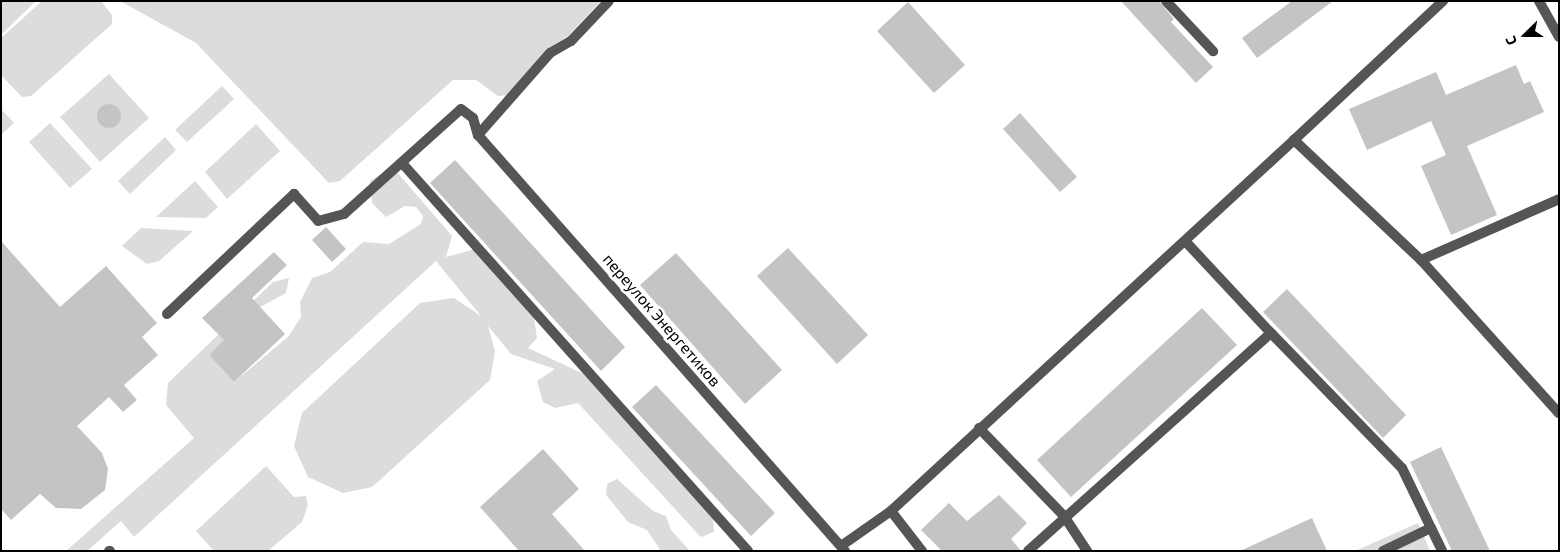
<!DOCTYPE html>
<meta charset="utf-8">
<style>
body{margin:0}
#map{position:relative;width:1560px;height:552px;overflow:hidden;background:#fff;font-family:"Exo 2",sans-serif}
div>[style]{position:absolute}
.green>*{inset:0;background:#dcdcdc}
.building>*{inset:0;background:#c4c4c4}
.round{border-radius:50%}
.lane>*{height:10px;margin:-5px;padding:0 5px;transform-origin:5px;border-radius:5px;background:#555}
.street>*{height:10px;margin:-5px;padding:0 5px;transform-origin:5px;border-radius:5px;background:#555}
span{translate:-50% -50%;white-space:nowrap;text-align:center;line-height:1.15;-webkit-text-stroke:5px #fff;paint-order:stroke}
.street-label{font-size:16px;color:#000}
.frame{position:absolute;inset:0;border:2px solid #000;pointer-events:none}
.north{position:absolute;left:1500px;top:10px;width:50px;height:50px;-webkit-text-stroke:4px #fff;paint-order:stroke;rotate:248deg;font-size:14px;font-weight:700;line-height:20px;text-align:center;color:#000}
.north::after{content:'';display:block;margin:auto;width:18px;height:22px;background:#000;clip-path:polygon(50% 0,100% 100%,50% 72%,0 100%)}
</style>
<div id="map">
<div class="green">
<i style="clip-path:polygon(1px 1px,36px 1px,1px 35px)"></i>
<i style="clip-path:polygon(42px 1px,101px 1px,112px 15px,112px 24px,31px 96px,22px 97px,1px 75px,1px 38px)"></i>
<i style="clip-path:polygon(120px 1px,601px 1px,568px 36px,548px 49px,508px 95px,498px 96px,476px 80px,453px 80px,340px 181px,329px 183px,196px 43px)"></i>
<i style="clip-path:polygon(109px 74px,149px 118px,100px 162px,60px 117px)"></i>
<i style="clip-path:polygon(222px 86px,234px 99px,187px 142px,175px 130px)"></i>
<i style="clip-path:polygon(3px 111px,14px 123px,1px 135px,1px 112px)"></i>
<i style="clip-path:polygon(50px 123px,92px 169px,70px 188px,29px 142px)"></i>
<i style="clip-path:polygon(256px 124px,280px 151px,227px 199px,205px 172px)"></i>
<i style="clip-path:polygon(165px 137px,176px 150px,130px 194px,118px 181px)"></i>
<i style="clip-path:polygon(389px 169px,396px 171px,452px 236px,446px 257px,475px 249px,534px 318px,537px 338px,528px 348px,584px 374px,713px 518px,714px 532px,701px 537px,697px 533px,578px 403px,555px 408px,543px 402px,537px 381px,555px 369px,511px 354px,488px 326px,495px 351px,490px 380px,372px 487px,343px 493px,308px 477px,294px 446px,302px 413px,420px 303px,454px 298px,481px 316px,436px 261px,134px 537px,121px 521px,87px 551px,66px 551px,194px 438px,166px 405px,168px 383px,273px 282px,289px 278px,286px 293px,260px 307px,209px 355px,234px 382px,288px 337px,301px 317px,300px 302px,312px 278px,330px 272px,363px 242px,389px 244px,421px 224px,423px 216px,416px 207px,405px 206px,386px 217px,372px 203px,370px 181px)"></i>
<i style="clip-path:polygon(195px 181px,218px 207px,206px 218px,156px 217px)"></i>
<i style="clip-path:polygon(141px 228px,193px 231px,159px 261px,147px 264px,122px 246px)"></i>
<i style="clip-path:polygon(266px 466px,294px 497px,306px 496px,308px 505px,302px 522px,268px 551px,214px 551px,196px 531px)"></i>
<i style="clip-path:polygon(617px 479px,653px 511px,666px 516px,671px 530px,690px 551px,661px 551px,647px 530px,628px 522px,606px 495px,607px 484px)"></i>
<i style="clip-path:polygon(1418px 523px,1430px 551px,1355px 551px)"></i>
</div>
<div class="building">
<i style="clip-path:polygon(1121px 1px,1159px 1px,1174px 19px,1171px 22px,1213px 67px,1196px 83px)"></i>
<i style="clip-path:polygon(1292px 1px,1333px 1px,1257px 58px,1242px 38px)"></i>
<i style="clip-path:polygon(908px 2px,965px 65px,934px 93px,877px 31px)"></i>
<i style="clip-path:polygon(1516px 65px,1524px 84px,1530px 81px,1544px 112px,1467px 146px,1497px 215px,1451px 235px,1421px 166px,1446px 155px,1431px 121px,1367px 150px,1349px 109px,1436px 72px,1446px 95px)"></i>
<i class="round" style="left:97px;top:104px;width:24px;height:24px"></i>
<i style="clip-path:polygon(1020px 113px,1077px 177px,1060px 192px,1003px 129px)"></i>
<i style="clip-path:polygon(455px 160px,625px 347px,601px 371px,430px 183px)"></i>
<i style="clip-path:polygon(326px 227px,346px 249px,332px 262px,312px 240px)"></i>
<i style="clip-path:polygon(1px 241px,60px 307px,106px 266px,157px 323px,142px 337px,158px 355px,124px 385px,137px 400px,123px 412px,109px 397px,77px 426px,102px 453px,108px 469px,105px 490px,81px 509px,56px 508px,40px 494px,11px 520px,1px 509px)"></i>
<i style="clip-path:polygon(788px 248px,868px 335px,837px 364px,757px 276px)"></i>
<i style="clip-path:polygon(274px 252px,287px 265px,252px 298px,285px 334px,234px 382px,209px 355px,224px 340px,202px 318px)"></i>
<i style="clip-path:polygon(676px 253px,782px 370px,745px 404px,640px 285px)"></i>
<i style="clip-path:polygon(1287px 289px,1406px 415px,1383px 438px,1263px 312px)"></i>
<i style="clip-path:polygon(1202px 308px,1237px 345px,1071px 497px,1037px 460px)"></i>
<i style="clip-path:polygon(656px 385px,775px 513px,751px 536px,632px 407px)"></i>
<i style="clip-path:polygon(1441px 447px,1490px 551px,1452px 551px,1410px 462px)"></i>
<i style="clip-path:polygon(543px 449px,579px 489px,552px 514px,585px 551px,519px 551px,480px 507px)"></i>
<i style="clip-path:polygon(999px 495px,1027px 523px,1011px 539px,1021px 551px,942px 551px,921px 530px,949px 503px,967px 521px)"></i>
<i style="clip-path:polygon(1312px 518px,1327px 551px,1240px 551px)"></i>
</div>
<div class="lane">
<i style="left:1166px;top:1px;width:69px;rotate:46.8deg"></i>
<i style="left:1539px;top:1px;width:41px;rotate:60.9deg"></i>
<i style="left:478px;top:135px;width:109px;rotate:-48.7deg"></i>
<i style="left:550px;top:53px;width:24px;rotate:-30deg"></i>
<i style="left:571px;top:41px;width:55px;rotate:-46.5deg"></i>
<i style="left:1294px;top:140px;width:204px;rotate:-43deg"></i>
<i style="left:402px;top:163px;width:520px;rotate:48.27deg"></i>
<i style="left:1186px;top:242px;width:125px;rotate:47deg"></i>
<i style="left:1421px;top:260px;width:151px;rotate:-23.8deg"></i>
<i style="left:167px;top:314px;width:175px;rotate:-43.4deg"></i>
<i style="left:294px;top:194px;width:36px;rotate:48deg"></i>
<i style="left:318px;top:221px;width:27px;rotate:-15deg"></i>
<i style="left:344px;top:214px;width:157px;rotate:-41.9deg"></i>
<i style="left:979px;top:428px;width:122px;rotate:46deg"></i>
<i style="left:1064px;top:516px;width:42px;rotate:56.7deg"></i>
<i style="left:891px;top:511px;width:51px;rotate:52.2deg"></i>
<i style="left:841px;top:546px;width:61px;rotate:-35deg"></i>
<i style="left:891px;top:511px;width:548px;rotate:-42.63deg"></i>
<i style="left:1294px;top:140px;width:175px;rotate:43.4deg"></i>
<i style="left:1421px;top:260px;width:206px;rotate:48deg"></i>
<i style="left:109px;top:551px;width:1px"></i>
<i style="left:1028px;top:551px;width:326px;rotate:-41.9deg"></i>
<i style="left:1271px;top:333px;width:188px;rotate:45.9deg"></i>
<i style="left:1402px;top:468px;width:67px;rotate:64.2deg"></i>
<i style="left:1383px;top:551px;width:53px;rotate:-25.6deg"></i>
<i style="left:1431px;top:528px;width:25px;rotate:64deg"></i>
</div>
<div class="street">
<i style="left:461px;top:109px;width:15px;rotate:37deg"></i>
<i style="left:473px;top:118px;width:18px;rotate:74deg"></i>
<i style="left:478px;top:135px;width:555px;rotate:48.58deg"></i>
</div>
<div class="street-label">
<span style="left:662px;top:320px;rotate:49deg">переулок Энергетиков</span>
</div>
<div class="frame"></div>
<div class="north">С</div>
</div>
